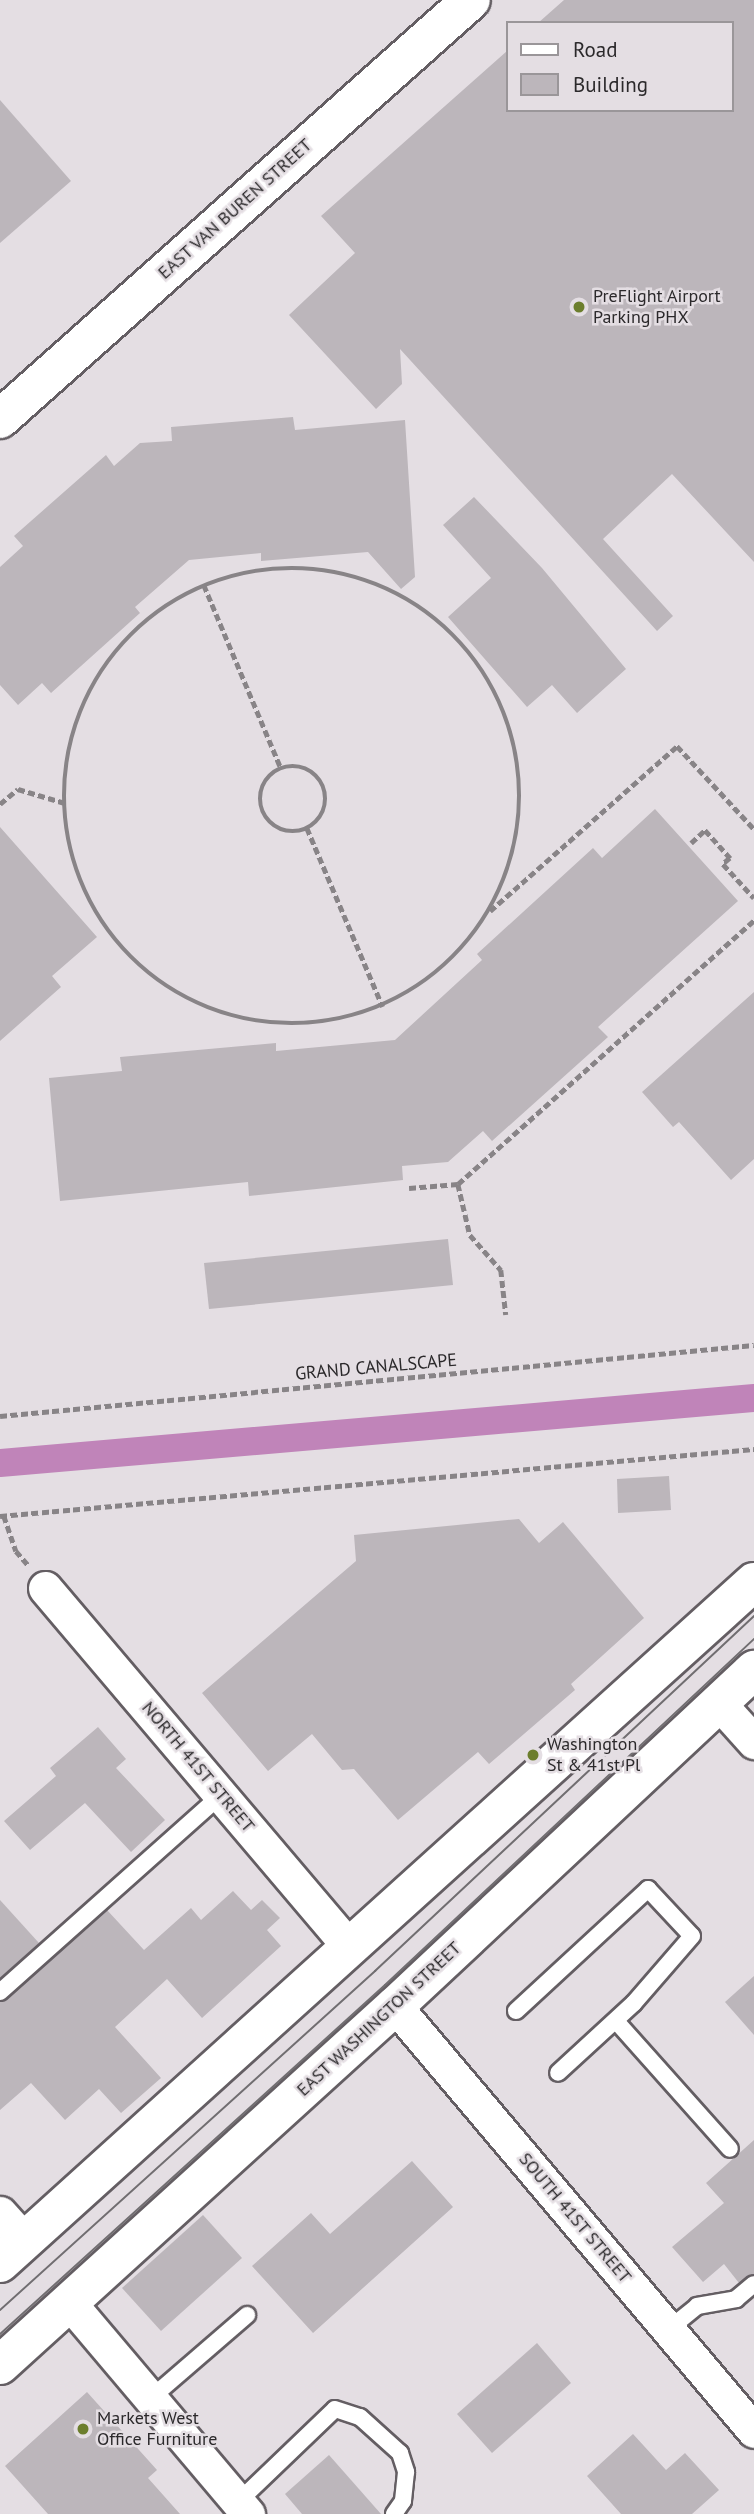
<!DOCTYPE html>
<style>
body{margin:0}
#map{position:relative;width:754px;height:2514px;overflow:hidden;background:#e4dee3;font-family:"PT Sans",sans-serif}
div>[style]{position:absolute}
.canal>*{height:28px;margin:-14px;padding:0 14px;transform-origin:14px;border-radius:14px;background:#c084b9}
.building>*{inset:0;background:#bcb6bb}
.path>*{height:4.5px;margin-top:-2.25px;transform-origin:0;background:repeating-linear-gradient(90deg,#888487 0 7px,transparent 0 10.5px)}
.path>.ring{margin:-2.25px;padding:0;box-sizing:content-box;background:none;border:4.5px solid #888487;border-radius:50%}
.roads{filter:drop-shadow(2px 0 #645e63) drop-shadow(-2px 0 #645e63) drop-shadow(0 2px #645e63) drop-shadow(0 -2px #645e63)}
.service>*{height:16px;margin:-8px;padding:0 8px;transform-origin:8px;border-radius:8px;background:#fff}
.minor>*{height:33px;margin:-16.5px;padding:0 16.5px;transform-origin:16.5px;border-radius:16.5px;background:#fff}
.primary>*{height:38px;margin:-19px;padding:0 19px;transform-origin:19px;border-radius:19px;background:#fff}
.tram>*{height:2px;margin:-1px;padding:0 1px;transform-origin:1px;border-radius:1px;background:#716e71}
.dots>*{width:19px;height:19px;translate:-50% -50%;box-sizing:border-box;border:4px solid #e4dee3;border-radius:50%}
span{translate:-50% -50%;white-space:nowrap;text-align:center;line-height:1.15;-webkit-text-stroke:5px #e4dee3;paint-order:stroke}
.street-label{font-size:18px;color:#2b292b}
.poi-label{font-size:18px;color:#2b292b}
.left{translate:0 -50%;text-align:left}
.legend{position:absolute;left:506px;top:21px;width:228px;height:91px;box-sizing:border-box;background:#e4dee3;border:2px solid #9a9699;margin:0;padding:9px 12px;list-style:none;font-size:21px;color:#2b292b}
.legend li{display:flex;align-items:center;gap:14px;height:35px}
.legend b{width:35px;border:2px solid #9a9699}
</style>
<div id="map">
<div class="canal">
<i style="left:0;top:1463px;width:757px;rotate:-4.93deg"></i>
</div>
<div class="building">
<i style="clip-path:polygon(564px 0,754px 0,754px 562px,672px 474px,603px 539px,673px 616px,657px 631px,400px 349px,402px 384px,376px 409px,289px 315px,355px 253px,321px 216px,507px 51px,507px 110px,731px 110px,731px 23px,538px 23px)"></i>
<i style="clip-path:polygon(0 100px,71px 181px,0 243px)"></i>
<i style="clip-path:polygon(293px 417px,295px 430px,405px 420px,415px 577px,401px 589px,368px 552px,261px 561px,261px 553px,189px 560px,135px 607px,140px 613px,51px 693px,42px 683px,18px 705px,0 685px,0 567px,23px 546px,14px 536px,106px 455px,114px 466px,140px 443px,172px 441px,171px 427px)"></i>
<i style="clip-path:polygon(474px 497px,542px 568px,626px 669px,577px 713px,552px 685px,527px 707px,448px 617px,491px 578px,443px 525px)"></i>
<i style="clip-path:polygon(655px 809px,738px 901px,598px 1027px,608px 1037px,492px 1141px,483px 1131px,448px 1162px,402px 1166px,403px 1180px,249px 1196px,248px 1182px,60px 1201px,49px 1078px,122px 1071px,120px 1057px,276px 1043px,276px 1051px,395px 1040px,482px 960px,477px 954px,593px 848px,602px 858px)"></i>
<i style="clip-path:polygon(0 827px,97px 937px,52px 976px,61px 987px,0 1041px)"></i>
<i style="clip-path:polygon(754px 992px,754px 1159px,731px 1180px,679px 1122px,673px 1127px,642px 1092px)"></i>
<i style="clip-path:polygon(448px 1239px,453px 1285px,209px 1309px,204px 1263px)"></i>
<i style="clip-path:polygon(669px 1476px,671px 1510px,618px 1513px,617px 1479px)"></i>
<i style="clip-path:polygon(519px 1519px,539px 1543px,563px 1522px,644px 1618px,571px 1684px,575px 1690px,489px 1764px,478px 1752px,398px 1820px,354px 1769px,342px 1770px,312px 1734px,268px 1771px,202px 1693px,356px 1561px,354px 1535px)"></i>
<i style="clip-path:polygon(98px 1727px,126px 1759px,116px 1768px,165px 1820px,131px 1852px,85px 1803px,30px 1850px,4px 1821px,56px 1776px,50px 1768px)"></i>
<i style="clip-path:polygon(233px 1891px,251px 1910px,262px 1900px,280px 1918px,267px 1930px,281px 1946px,202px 2018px,167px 1979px,115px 2027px,161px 2078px,121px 2113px,99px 2089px,65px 2120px,31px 2083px,0 2110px,0 2002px,107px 1910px,144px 1950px,191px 1908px,201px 1920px)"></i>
<i style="clip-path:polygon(0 1900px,39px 1943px,0 1978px)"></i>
<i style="clip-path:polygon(754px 1976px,754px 2035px,725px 2002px)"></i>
<i style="clip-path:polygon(754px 2140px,754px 2274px,739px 2283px,724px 2264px,703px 2282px,672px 2247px,724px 2203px,706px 2183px)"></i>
<i style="clip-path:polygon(412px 2161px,453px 2207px,313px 2333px,252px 2266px,311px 2213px,330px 2234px)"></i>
<i style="clip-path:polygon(203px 2215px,242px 2258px,161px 2331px,122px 2288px)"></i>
<i style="clip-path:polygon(537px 2343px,571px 2383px,492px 2453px,457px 2414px)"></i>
<i style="clip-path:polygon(87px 2392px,157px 2470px,148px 2478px,180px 2514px,48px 2514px,5px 2466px)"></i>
<i style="clip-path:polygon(633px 2434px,666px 2470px,685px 2453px,719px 2490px,692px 2514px,621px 2514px,587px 2476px)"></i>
<i style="clip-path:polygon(329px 2455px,381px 2514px,302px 2514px,285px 2494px)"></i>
</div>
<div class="path">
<i class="ring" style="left:64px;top:568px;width:451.5px;height:451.5px"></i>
<i style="left:204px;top:585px;width:199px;rotate:67.2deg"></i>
<i class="ring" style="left:260px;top:766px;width:61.5px;height:61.5px"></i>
<i style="left:0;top:804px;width:23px;rotate:-40deg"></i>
<i style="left:18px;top:789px;width:49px;rotate:16.6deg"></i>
<i style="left:307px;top:828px;width:194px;rotate:67deg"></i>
<i style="left:691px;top:843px;width:19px;rotate:-43deg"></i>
<i style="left:705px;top:830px;width:38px;rotate:48deg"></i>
<i style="left:730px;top:858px;width:9px;rotate:139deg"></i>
<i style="left:723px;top:864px;width:46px;rotate:47.6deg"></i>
<i style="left:490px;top:911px;width:249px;rotate:-41.4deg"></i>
<i style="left:677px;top:746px;width:113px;rotate:47.1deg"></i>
<i style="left:458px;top:1184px;width:52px;rotate:76.8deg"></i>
<i style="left:470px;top:1235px;width:47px;rotate:48.5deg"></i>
<i style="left:501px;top:1270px;width:45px;rotate:83.7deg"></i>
<i style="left:409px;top:1188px;width:49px;rotate:-4.7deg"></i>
<i style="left:458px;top:1184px;width:397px;rotate:-41.7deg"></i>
<i style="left:0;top:1416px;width:757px;rotate:-5.38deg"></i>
<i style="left:0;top:1516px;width:757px;rotate:-5.08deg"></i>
<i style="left:4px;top:1516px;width:37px;rotate:71deg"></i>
<i style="left:16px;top:1551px;width:18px;rotate:49deg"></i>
</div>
<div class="roads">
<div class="service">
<i style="left:0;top:1992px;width:296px;rotate:-41.7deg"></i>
<i style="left:516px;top:2011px;width:180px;rotate:-42.7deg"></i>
<i style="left:648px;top:1889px;width:64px;rotate:46.9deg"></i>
<i style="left:692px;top:1936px;width:89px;rotate:130.9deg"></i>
<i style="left:634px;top:2003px;width:103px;rotate:137.4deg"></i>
<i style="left:616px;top:2021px;width:171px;rotate:48.3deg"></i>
<i style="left:669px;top:2329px;width:36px;rotate:-39deg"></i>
<i style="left:697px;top:2306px;width:40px;rotate:-10deg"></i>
<i style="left:736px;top:2299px;width:23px;rotate:-40deg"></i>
<i style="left:151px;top:2398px;width:127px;rotate:-40.8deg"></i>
<i style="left:238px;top:2502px;width:134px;rotate:-43.8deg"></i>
<i style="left:335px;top:2409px;width:26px;rotate:18deg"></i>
<i style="left:360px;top:2417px;width:54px;rotate:42deg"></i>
<i style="left:400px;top:2453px;width:20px;rotate:72deg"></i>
<i style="left:406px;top:2472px;width:29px;rotate:96deg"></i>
<i style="left:403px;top:2501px;width:16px;rotate:125deg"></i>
</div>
<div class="minor">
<i style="left:45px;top:1588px;width:472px;rotate:49.7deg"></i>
<i style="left:718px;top:1702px;width:54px;rotate:48deg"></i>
<i style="left:395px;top:2006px;width:556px;rotate:49.81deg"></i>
<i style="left:0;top:2213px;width:38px;rotate:48deg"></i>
<i style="left:68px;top:2301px;width:279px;rotate:49.8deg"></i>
</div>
<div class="primary">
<i style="left:0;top:419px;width:630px;rotate:-41.66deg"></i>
<i style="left:0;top:2263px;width:1016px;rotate:-42.09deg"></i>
<i style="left:0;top:2365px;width:534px;rotate:-42.27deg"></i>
<i style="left:395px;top:2006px;width:492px;rotate:-43.1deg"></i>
</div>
</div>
<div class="tram">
<i style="left:0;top:2310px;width:506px;rotate:-42.11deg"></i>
<i style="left:375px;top:1971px;width:519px;rotate:-43.13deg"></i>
<i style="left:0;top:2334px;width:520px;rotate:-42.19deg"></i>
<i style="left:385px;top:1985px;width:506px;rotate:-43.16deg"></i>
</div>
<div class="dots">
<i style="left:579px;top:307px;background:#6c7e2d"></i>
<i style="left:533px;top:1755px;background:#6c7e2d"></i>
<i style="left:83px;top:2429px;background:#6c7e2d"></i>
</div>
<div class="street-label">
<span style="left:235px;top:209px;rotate:-42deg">EAST VAN BUREN STREET</span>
<span style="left:376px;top:1367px;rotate:-5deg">GRAND CANALSCAPE</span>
<span style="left:198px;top:1767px;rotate:50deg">NORTH 41ST STREET</span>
<span style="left:379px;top:2019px;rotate:-43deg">EAST WASHINGTON STREET</span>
<span style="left:575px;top:2218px;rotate:50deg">SOUTH 41ST STREET</span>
</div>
<div class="poi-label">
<span class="left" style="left:593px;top:307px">PreFlight Airport<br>Parking PHX</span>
<span class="left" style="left:547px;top:1755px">Washington<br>St &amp; 41st Pl</span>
<span class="left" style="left:97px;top:2429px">Markets West<br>Office Furniture</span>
</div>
<ul class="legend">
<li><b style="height:9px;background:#fff"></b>Road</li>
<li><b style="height:19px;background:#bcb6bb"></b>Building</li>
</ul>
</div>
